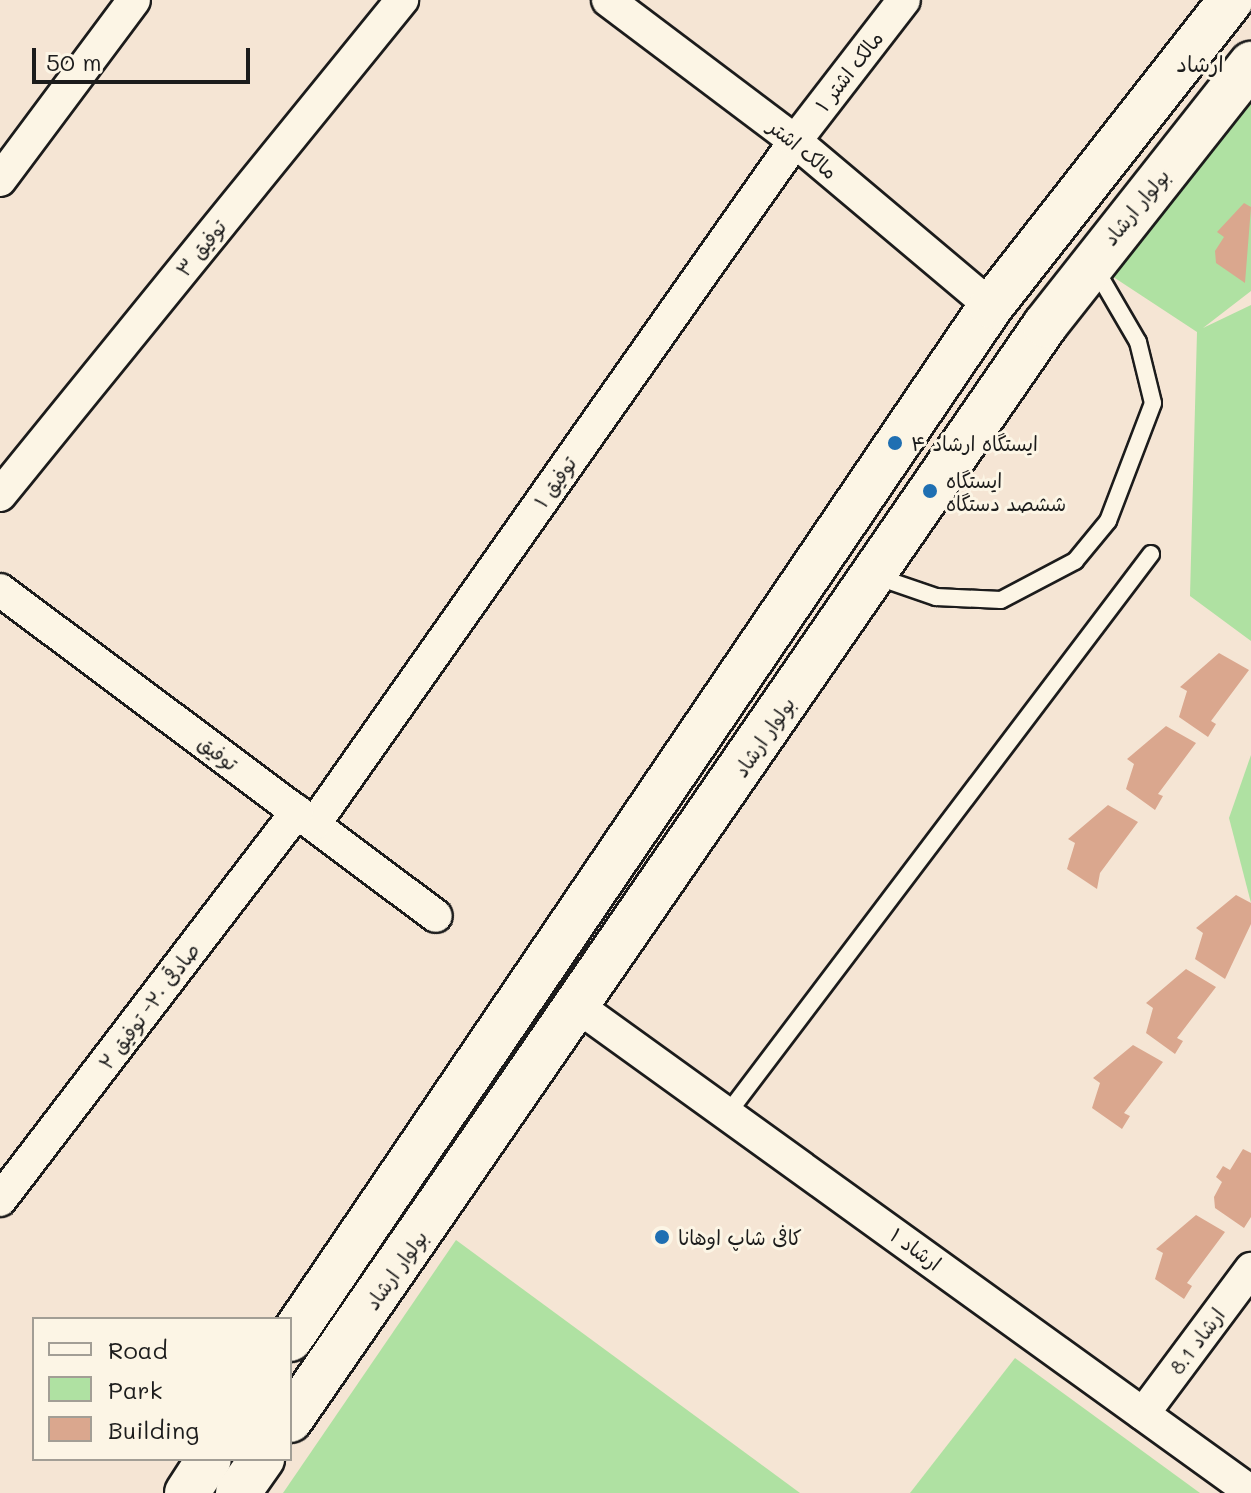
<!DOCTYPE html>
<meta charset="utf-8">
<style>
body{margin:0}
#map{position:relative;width:1251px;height:1493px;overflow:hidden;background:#f5e5d4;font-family:Mali,"Playpen Sans Arabic",sans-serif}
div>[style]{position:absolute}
.green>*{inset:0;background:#afe1a2}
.building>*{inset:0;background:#daa78e}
.roads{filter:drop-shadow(2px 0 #1c1c1c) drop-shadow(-2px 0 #1c1c1c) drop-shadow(0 2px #1c1c1c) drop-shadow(0 -2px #1c1c1c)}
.service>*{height:16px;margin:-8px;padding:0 8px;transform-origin:8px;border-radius:8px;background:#fcf5e5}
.minor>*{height:32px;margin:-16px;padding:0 16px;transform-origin:16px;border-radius:16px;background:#fcf5e5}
.secondary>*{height:44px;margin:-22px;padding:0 22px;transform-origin:22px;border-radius:22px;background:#fcf5e5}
.dots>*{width:22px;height:22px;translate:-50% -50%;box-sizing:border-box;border:4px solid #fcf5e5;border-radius:50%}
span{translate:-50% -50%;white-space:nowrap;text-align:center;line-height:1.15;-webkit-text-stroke:6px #fcf5e5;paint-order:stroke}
.street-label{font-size:20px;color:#1c1c1c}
.poi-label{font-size:20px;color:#1c1c1c}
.left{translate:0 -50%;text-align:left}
.neighbourhood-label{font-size:22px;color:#1c1c1c}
.legend{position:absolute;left:32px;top:1317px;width:260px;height:144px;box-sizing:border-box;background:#fcf5e5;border:2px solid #a29e95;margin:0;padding:10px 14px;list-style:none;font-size:24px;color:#1c1c1c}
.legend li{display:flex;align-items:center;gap:16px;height:40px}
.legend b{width:40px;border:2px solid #a29e95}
.scale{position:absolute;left:32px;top:48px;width:218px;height:36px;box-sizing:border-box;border:4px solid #1c1c1c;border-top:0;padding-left:10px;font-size:24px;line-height:28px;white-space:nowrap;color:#1c1c1c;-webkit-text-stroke:6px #fcf5e5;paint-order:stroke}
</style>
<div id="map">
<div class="green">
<i style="clip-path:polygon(1251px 61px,1251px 291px,1203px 328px,1251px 305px,1251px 641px,1190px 596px,1197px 332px,1092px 263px)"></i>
<i style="clip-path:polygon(1251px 755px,1251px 903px,1229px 818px)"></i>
<i style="clip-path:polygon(456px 1240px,800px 1493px,283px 1493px)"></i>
<i style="clip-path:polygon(1015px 1358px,1200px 1493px,910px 1493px)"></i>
</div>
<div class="building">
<i style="clip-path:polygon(1244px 203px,1251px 207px,1245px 283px,1216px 263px,1215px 251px,1224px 237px,1217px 232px)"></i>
<i style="clip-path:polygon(1219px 653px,1249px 670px,1211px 721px,1216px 724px,1208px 737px,1179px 717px,1187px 691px,1180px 687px)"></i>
<i style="clip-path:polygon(1166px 726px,1196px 743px,1158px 794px,1163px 796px,1155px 810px,1126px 789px,1134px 764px,1127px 759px)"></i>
<i style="clip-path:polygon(1108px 805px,1138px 822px,1100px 873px,1097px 889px,1067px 869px,1075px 843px,1068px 839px)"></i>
<i style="clip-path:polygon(1236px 895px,1251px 903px,1251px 924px,1225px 979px,1195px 959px,1203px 933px,1196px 928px)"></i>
<i style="clip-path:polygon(1186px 969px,1216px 987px,1177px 1038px,1183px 1041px,1175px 1054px,1146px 1033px,1153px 1008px,1146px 1003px)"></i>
<i style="clip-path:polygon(1133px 1045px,1163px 1062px,1124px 1113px,1130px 1116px,1122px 1129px,1092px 1108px,1100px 1083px,1093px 1078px)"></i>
<i style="clip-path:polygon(1243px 1149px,1251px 1153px,1251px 1217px,1244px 1228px,1215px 1208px,1214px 1197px,1222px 1182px,1216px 1177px,1223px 1166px,1230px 1170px)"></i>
<i style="clip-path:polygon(1196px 1215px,1225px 1232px,1187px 1283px,1192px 1286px,1184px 1299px,1155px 1279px,1163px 1253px,1156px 1249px)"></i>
</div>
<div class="roads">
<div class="service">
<i style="left:875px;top:576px;width:65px;rotate:19deg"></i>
<i style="left:936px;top:597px;width:65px;rotate:2.6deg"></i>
<i style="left:1001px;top:600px;width:84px;rotate:-27.8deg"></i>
<i style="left:1075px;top:561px;width:52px;rotate:-50.5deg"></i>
<i style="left:1108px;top:521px;width:126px;rotate:-69.1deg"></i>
<i style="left:1153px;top:403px;width:63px;rotate:-103.8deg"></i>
<i style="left:1138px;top:342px;width:86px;rotate:-120.2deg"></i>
<i style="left:728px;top:1113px;width:701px;rotate:-52.88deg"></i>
</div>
<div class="minor">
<i style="left:608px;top:0;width:234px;rotate:37deg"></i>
<i style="left:795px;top:141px;width:256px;rotate:40.1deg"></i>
<i style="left:0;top:180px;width:224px;rotate:-53.3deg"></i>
<i style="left:0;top:495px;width:638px;rotate:-50.92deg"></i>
<i style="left:0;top:590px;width:544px;rotate:36.79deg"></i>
<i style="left:315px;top:823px;width:834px;rotate:-54.86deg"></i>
<i style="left:795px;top:141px;width:178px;rotate:-52.3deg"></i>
<i style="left:580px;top:1008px;width:827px;rotate:35.8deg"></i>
<i style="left:0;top:1200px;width:489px;rotate:-52.6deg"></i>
<i style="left:1143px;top:1414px;width:181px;rotate:-53.3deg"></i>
</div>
<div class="secondary">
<i style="left:290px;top:1339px;width:1248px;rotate:-55.84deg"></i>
<i style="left:991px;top:306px;width:389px;rotate:-51.9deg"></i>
<i style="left:290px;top:1420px;width:1330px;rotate:-55.41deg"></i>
<i style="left:1045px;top:325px;width:333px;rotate:-51.7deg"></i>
<i style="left:187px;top:1493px;width:40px;rotate:-57.1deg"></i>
<i style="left:238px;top:1493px;width:42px;rotate:-54.8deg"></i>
</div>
</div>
<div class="dots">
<i style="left:895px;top:443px;background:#1f6fb2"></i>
<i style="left:930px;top:491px;background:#1f6fb2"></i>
<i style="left:662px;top:1237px;background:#1f6fb2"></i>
</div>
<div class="street-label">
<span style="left:849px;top:71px;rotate:-52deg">مالک اشتر ۱</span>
<span style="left:803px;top:149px;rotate:39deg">مالک اشتر</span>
<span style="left:1136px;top:207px;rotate:-51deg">بولوار ارشاد</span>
<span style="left:201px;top:248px;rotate:-51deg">توفیق ۳</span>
<span style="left:555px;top:482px;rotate:-55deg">توفیق ۱</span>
<span style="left:764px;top:737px;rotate:-56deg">بولوار ارشاد</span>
<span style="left:218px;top:753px;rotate:37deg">توفیق</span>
<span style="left:149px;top:1006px;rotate:-53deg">صادقی ۲۰- توفیق ۲</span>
<span style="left:916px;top:1249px;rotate:36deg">ارشاد ۱</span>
<span style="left:396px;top:1270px;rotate:-55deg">بولوار ارشاد</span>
<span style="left:1197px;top:1341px;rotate:-53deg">ارشاد 8.1</span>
</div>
<div class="poi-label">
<span class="left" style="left:911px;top:443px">ایستگاه ارشاد ۴</span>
<span class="left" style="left:946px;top:492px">ایستگاه<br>ششصد دستگاه</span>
<span class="left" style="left:678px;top:1237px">کافی شاپ اوهانا</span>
</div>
<div class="neighbourhood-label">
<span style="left:1200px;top:64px">ارشاد</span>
</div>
<ul class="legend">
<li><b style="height:10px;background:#fcf5e5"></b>Road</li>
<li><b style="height:22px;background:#afe1a2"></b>Park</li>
<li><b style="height:22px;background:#daa78e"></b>Building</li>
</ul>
<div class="scale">50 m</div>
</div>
